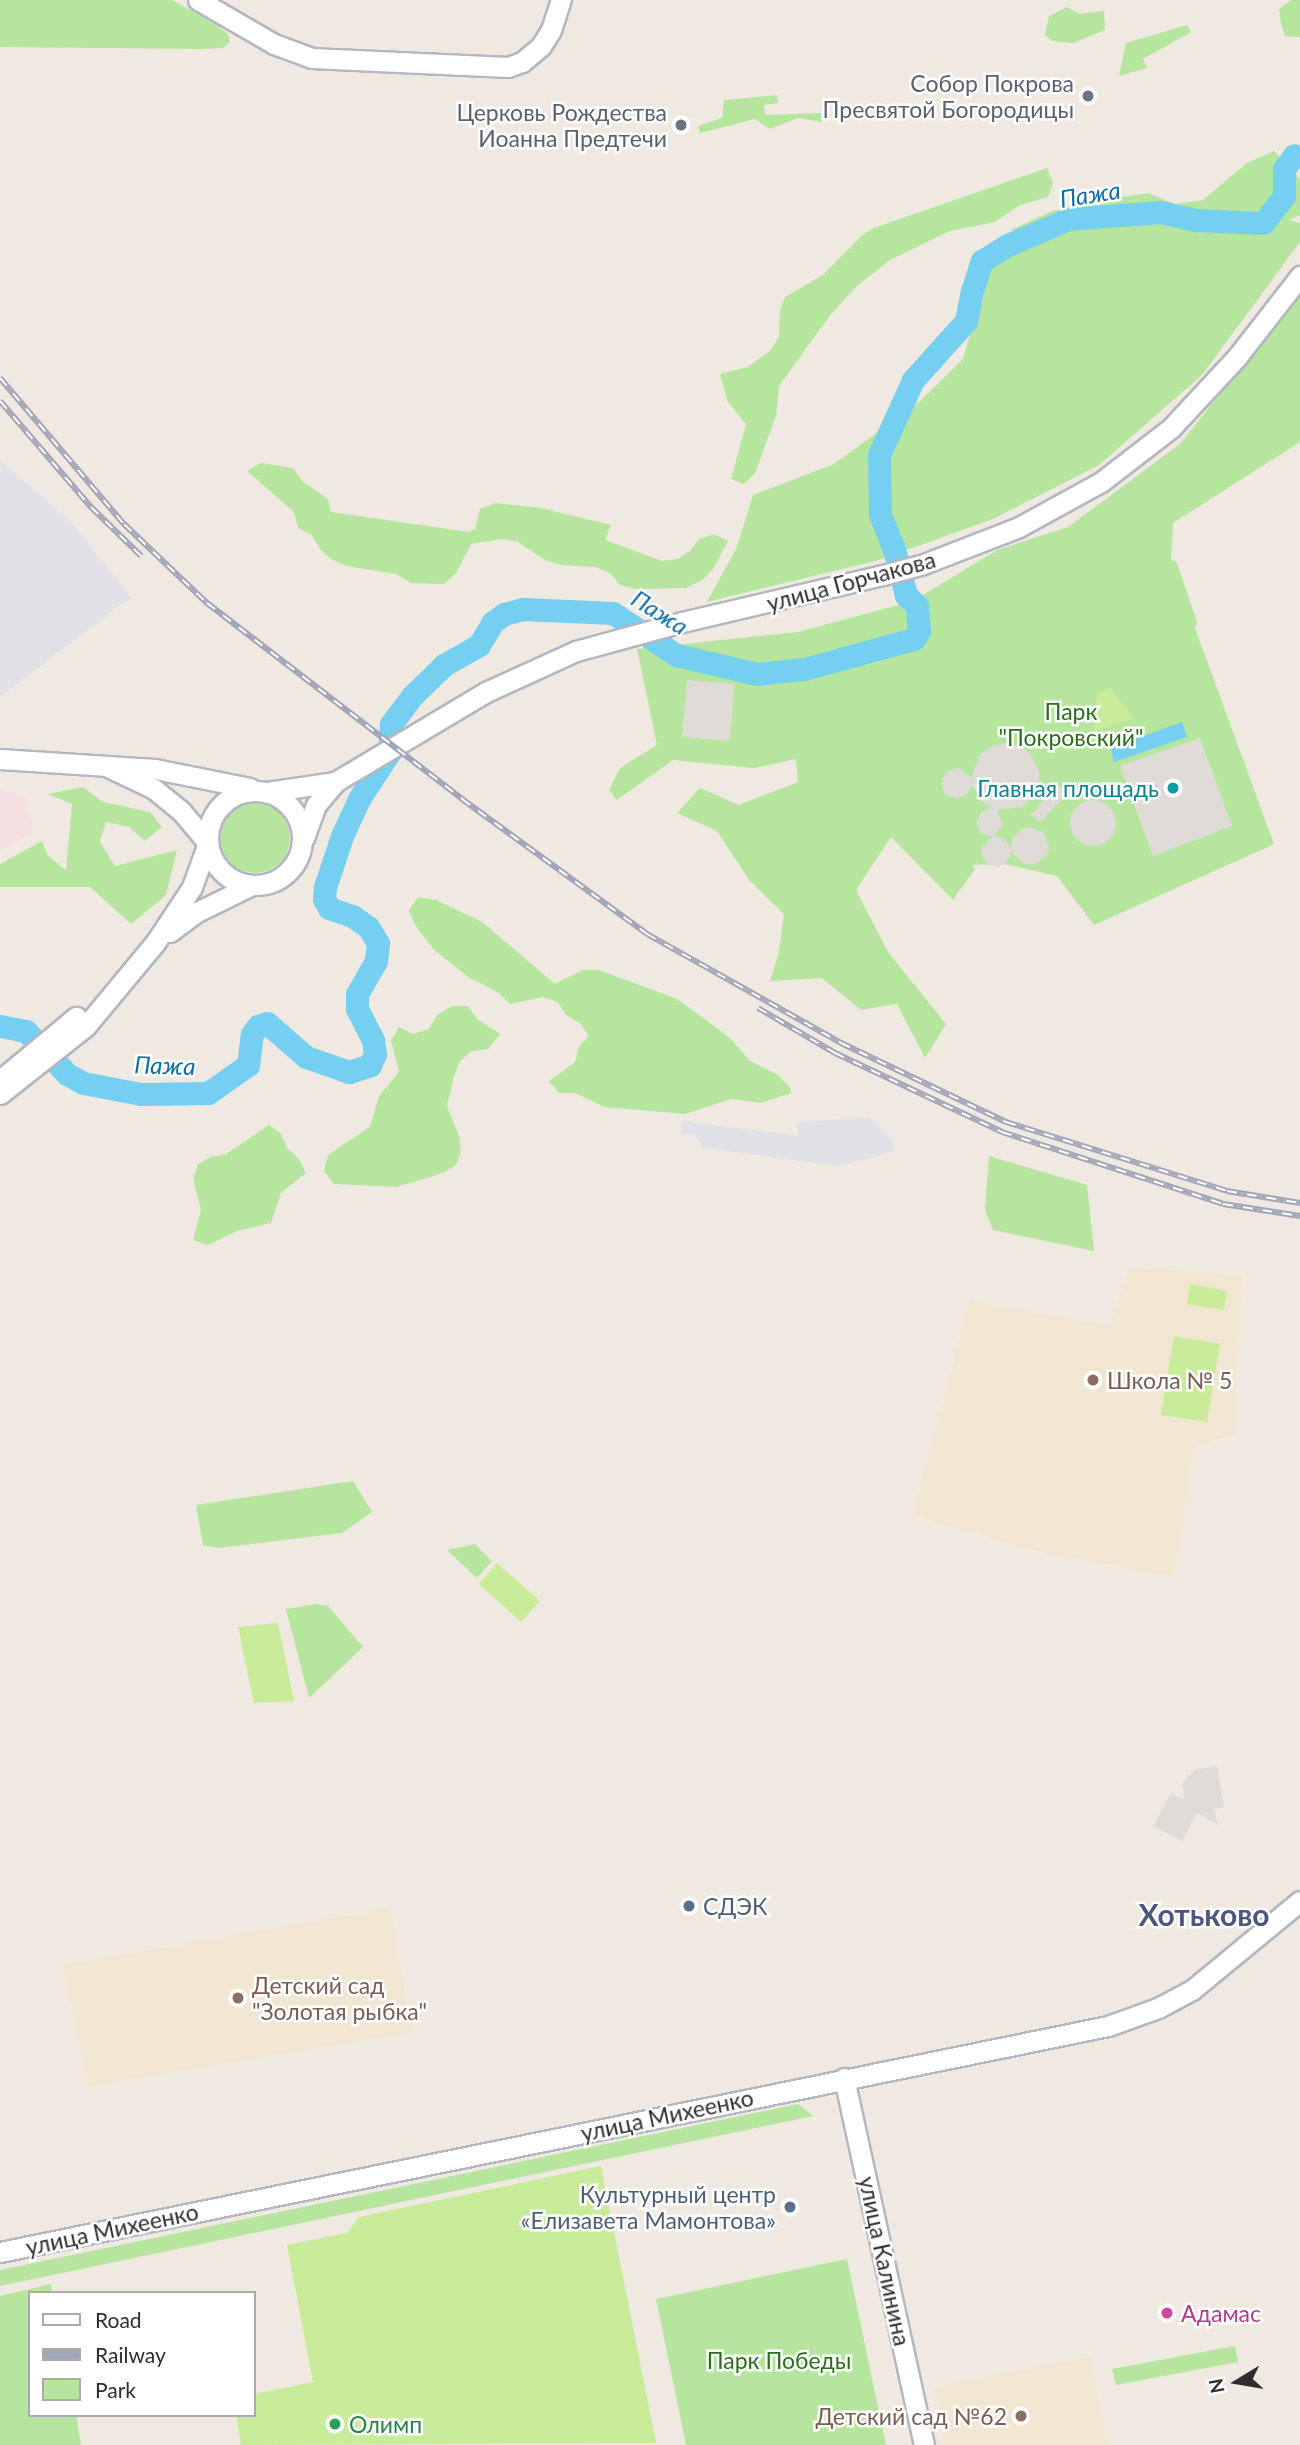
<!DOCTYPE html>
<meta charset="utf-8">
<style>
body{margin:0}
#map{position:relative;width:1300px;height:2445px;overflow:hidden;background:#efe9e1;font-family:Lato,sans-serif}
div>[style]{position:absolute}
.industrial>*{inset:0;background:#e3e1e8}
.education>*{inset:0;background:#f0e6d1}
.medical>*{inset:0;background:#f5dfe0}
.green>*{inset:0;background:#b6e59e}
.round{border-radius:50%}
.pitch>*{inset:0;background:#c9ec9a}
.plaza>*{inset:0;background:#dfdcd8}
.water>*{inset:0;background:#75cff0}
.river>*{height:23px;margin:-11.5px;padding:0 11.5px;transform-origin:11.5px;border-radius:11.5px;background:#75cff0}
.roads{filter:drop-shadow(2px 0 #b4b7c1) drop-shadow(-2px 0 #b4b7c1) drop-shadow(0 2px #b4b7c1) drop-shadow(0 -2px #b4b7c1)}
.secondary>*{height:19px;margin:-9.5px;padding:0 9.5px;transform-origin:9.5px;border-radius:9.5px;background:#fff}
.secondary>.ring{margin:-9.5px;padding:0;box-sizing:content-box;background:none;border:19px solid #fff;border-radius:50%}
.rail>*{height:6px;margin-top:-3px;transform-origin:0;background:repeating-linear-gradient(90deg,#fff 0 10px,#a3a6b8 0 20px);box-sizing:border-box;border-block:2px solid #a3a6b8}
.dots>*{width:19px;height:19px;translate:-50% -50%;box-sizing:border-box;border:4px solid #fff;border-radius:50%}
span{translate:-50% -50%;white-space:nowrap;text-align:center;line-height:1.15;-webkit-text-stroke:5px #fff;paint-order:stroke}
.worship-label{font-size:23px;color:#5b616d}
.right{translate:-100% -50%;text-align:right}
.street-label{font-size:23px;color:#2e2e2e}
.park-label{font-size:23px;color:#2c6e1b}
.culture-label{font-size:23px;color:#0d838f}
.education-label{font-size:23px;color:#785e54}
.left{translate:0 -50%;text-align:left}
.service-label{font-size:23px;color:#4e5e75}
.hotel-label{font-size:23px;color:#b23c85}
.leisure-label{font-size:23px;color:#27864d}
.water-label{font-size:24px;color:#0d6fa3;font-style:italic}
.district-label{font-size:30px;color:#4d5680;font-weight:700}
.legend{position:absolute;left:28px;top:2291px;width:228px;height:126px;box-sizing:border-box;background:#fff;border:2px solid #ababab;margin:0;padding:9px 12px;list-style:none;font-size:21px;color:#2e2e2e}
.legend li{display:flex;align-items:center;gap:14px;height:35px}
.legend b{width:35px;border:2px solid #ababab}
.north{position:absolute;left:1202px;top:2347px;width:70px;height:70px;-webkit-text-stroke:5px #fff;paint-order:stroke;rotate:259deg;font-size:19px;font-weight:700;line-height:28px;text-align:center;color:#2e2e2e}
.north::after{content:'';display:block;margin:auto;width:24px;height:32px;background:#2e2e2e;clip-path:polygon(50% 0,100% 100%,50% 72%,0 100%)}
</style>
<div id="map">
<div class="industrial">
<i style="clip-path:polygon(0 460px,69px 520px,131px 597px,0 697px)"></i>
<i style="clip-path:polygon(870px 1117px,891px 1138px,894px 1152px,837px 1166px,703px 1148px,696px 1135px,681px 1134px,682px 1121px,798px 1136px,797px 1122px)"></i>
</div>
<div class="education">
<i style="clip-path:polygon(1129px 1268px,1242px 1274px,1234px 1434px,1194px 1447px,1174px 1577px,1041px 1552px,913px 1516px,970px 1301px,1110px 1326px)"></i>
<i style="clip-path:polygon(390px 1908px,411px 2032px,89px 2086px,63px 1965px)"></i>
<i style="clip-path:polygon(1090px 2357px,1107px 2445px,945px 2445px,934px 2387px)"></i>
</div>
<div class="medical">
<i style="clip-path:polygon(0 791px,24px 795px,34px 831px,0 851px)"></i>
</div>
<div class="green">
<i style="clip-path:polygon(0 0,172px 0,216px 25px,228px 34px,230px 42px,223px 48px,201px 49px,0 47px)"></i>
<i style="clip-path:polygon(1291px 0,1300px 0,1300px 37px,1285px 36px,1281px 23px,1279px 9px)"></i>
<i style="clip-path:polygon(1067px 7px,1079px 14px,1104px 11px,1105px 30px,1073px 43px,1052px 41px,1045px 35px,1049px 16px)"></i>
<i style="clip-path:polygon(1187px 25px,1191px 32px,1143px 59px,1147px 68px,1119px 76px,1126px 43px)"></i>
<i style="clip-path:polygon(777px 95px,778px 103px,764px 105px,765px 115px,821px 113px,821px 122px,798px 118px,770px 129px,755px 119px,700px 133px,698px 126px,722px 118px,724px 100px)"></i>
<i style="clip-path:polygon(1274px 151px,1300px 179px,1300px 215px,1289px 220px,1300px 223px,1300px 242px,1202px 375px,1099px 465px,993px 519px,879px 560px,707px 602px,737px 547px,753px 495px,834px 464px,919px 402px,963px 359px,991px 264px,1014px 255px,1008px 242px,1013px 229px,1052px 211px,1105px 200px,1148px 193px,1175px 204px,1203px 200px,1247px 163px)"></i>
<i style="clip-path:polygon(1047px 168px,1053px 183px,1048px 197px,1020px 205px,995px 222px,950px 231px,890px 260px,858px 285px,831px 314px,779px 386px,776px 416px,755px 473px,744px 484px,731px 479px,746px 424px,728px 402px,720px 374px,748px 367px,771px 350px,779px 337px,780px 310px,785px 297px,823px 275px,862px 235px,874px 228px)"></i>
<i style="clip-path:polygon(1300px 293px,1300px 442px,1173px 523px,1171px 559px,1177px 563px,1197px 622px,1195px 628px,1274px 844px,1094px 925px,1057px 876px,1005px 864px,972px 865px,975px 869px,953px 900px,891px 837px,856px 890px,888px 952px,946px 1024px,925px 1058px,897px 1004px,861px 1010px,822px 978px,770px 981px,779px 952px,784px 914px,750px 881px,717px 831px,677px 813px,700px 788px,739px 805px,798px 782px,796px 759px,755px 768px,673px 760px,617px 800px,609px 790px,620px 768px,657px 745px,637px 649px,798px 632px,913px 601px,997px 550px,1068px 527px,1180px 444px)"></i>
<i style="clip-path:polygon(261px 463px,293px 468px,302px 481px,328px 499px,331px 512px,469px 532px,475px 529px,480px 509px,495px 503px,541px 508px,611px 525px,605px 540px,662px 561px,678px 559px,690px 551px,699px 539px,714px 534px,728px 541px,713px 569px,702px 580px,686px 588px,636px 589px,620px 585px,610px 573px,595px 567px,561px 565px,545px 560px,518px 542px,501px 539px,471px 544px,456px 573px,444px 584px,411px 583px,396px 574px,346px 566px,331px 559px,320px 549px,312px 535px,298px 528px,294px 512px,247px 471px)"></i>
<i style="clip-path:polygon(83px 787px,103px 802px,150px 812px,162px 827px,145px 841px,129px 827px,106px 822px,100px 842px,115px 866px,177px 850px,166px 895px,131px 924px,90px 887px,0 887px,0 864px,42px 841px,48px 856px,66px 870px,72px 804px,48px 794px)"></i>
<i class="round" style="left:220px;top:803px;width:70px;height:70px"></i>
<i style="clip-path:polygon(418px 897px,436px 900px,482px 922px,555px 984px,583px 970px,599px 970px,677px 999px,729px 1037px,750px 1061px,778px 1075px,790px 1087px,791px 1093px,761px 1103px,731px 1099px,685px 1114px,605px 1107px,575px 1093px,559px 1093px,549px 1081px,575px 1062px,579px 1046px,589px 1036px,580px 1023px,566px 1015px,558px 1002px,543px 997px,510px 1004px,499px 993px,470px 978px,434px 950px,415px 925px,409px 910px)"></i>
<i style="clip-path:polygon(452px 1006px,468px 1006px,477px 1019px,500px 1034px,488px 1049px,472px 1051px,460px 1061px,454px 1076px,447px 1106px,459px 1136px,461px 1151px,456px 1165px,443px 1173px,397px 1187px,334px 1184px,324px 1171px,328px 1155px,370px 1127px,379px 1096px,399px 1072px,391px 1040px,399px 1027px,413px 1034px,429px 1029px,437px 1015px)"></i>
<i style="clip-path:polygon(269px 1125px,281px 1134px,287px 1148px,299px 1159px,306px 1173px,281px 1193px,271px 1223px,237px 1231px,208px 1245px,193px 1240px,201px 1210px,193px 1179px,198px 1164px,211px 1157px,226px 1154px)"></i>
<i style="clip-path:polygon(989px 1156px,1087px 1185px,1094px 1251px,993px 1230px,985px 1210px)"></i>
<i style="clip-path:polygon(353px 1481px,372px 1512px,342px 1533px,218px 1548px,203px 1545px,196px 1505px)"></i>
<i style="clip-path:polygon(475px 1544px,492px 1561px,477px 1578px,447px 1550px)"></i>
<i style="clip-path:polygon(316px 1604px,328px 1606px,363px 1647px,309px 1698px,286px 1609px)"></i>
<i style="clip-path:polygon(798px 2104px,813px 2116px,0 2286px,0 2270px)"></i>
<i style="clip-path:polygon(847px 2259px,886px 2445px,686px 2445px,656px 2299px)"></i>
<i style="clip-path:polygon(51px 2284px,52px 2293px,30px 2293px,30px 2415px,76px 2415px,81px 2445px,0 2445px,0 2296px)"></i>
<i style="clip-path:polygon(1235px 2346px,1238px 2362px,1116px 2385px,1112px 2369px)"></i>
</div>
<div class="pitch">
<i style="clip-path:polygon(1110px 688px,1133px 718px,1093px 732px,1097px 695px)"></i>
<i style="clip-path:polygon(1190px 1284px,1227px 1291px,1224px 1310px,1187px 1304px)"></i>
<i style="clip-path:polygon(1174px 1336px,1220px 1344px,1207px 1422px,1161px 1415px)"></i>
<i style="clip-path:polygon(497px 1563px,540px 1601px,521px 1622px,479px 1584px)"></i>
<i style="clip-path:polygon(278px 1623px,294px 1701px,254px 1703px,238px 1627px)"></i>
<i style="clip-path:polygon(601px 2166px,656px 2443px,241px 2445px,236px 2415px,254px 2415px,254px 2394px,313px 2382px,287px 2245px,347px 2233px,359px 2217px)"></i>
</div>
<div class="plaza">
<i style="clip-path:polygon(687px 680px,734px 684px,730px 741px,682px 737px)"></i>
<i style="clip-path:polygon(1200px 738px,1232px 826px,1153px 856px,1120px 766px)"></i>
<i style="clip-path:polygon(1007px 743px,1022px 747px,1032px 756px,1039px 771px,1039px 784px,1032px 798px,1022px 807px,997px 810px,1003px 825px,993px 836px,1005px 839px,1011px 849px,1012px 839px,1021px 829px,1029px 827px,1043px 832px,1049px 847px,1047px 855px,1033px 865px,1024px 864px,1012px 852px,1005px 864px,997px 867px,984px 863px,987px 863px,982px 856px,982px 847px,992px 837px,981px 833px,976px 822px,981px 812px,991px 808px,980px 800px,973px 785px,966px 795px,957px 799px,946px 795px,942px 787px,942px 779px,948px 771px,959px 768px,971px 778px,980px 754px,993px 746px)"></i>
<i style="clip-path:polygon(1057px 785px,1069px 792px,1040px 822px,1031px 815px)"></i>
<i class="round" style="left:1070px;top:800px;width:46px;height:46px"></i>
<i style="clip-path:polygon(1217px 1766px,1224px 1807px,1214px 1809px,1218px 1825px,1197px 1813px,1182px 1841px,1153px 1826px,1171px 1793px,1184px 1800px,1182px 1785px,1194px 1770px)"></i>
</div>
<div class="water">
<i style="clip-path:polygon(1182px 722px,1187px 737px,1114px 762px,1111px 748px)"></i>
</div>
<div class="river">
<i style="left:0;top:1026px;width:26px;rotate:11deg"></i>
<i style="left:26px;top:1031px;width:59px;rotate:46.4deg"></i>
<i style="left:67px;top:1074px;width:18px;rotate:29deg"></i>
<i style="left:83px;top:1083px;width:59px;rotate:10.7deg"></i>
<i style="left:141px;top:1094px;width:67px;rotate:-0.9deg"></i>
<i style="left:208px;top:1093px;width:49px;rotate:-35deg"></i>
<i style="left:248px;top:1065px;width:31px;rotate:-83deg"></i>
<i style="left:252px;top:1034px;width:10px;rotate:-53deg"></i>
<i style="left:258px;top:1026px;width:9px;rotate:-18deg"></i>
<i style="left:267px;top:1023px;width:52px;rotate:41.1deg"></i>
<i style="left:306px;top:1057px;width:46px;rotate:19.2deg"></i>
<i style="left:349px;top:1072px;width:22px;rotate:-18deg"></i>
<i style="left:370px;top:1065px;width:12px;rotate:-66deg"></i>
<i style="left:375px;top:1054px;width:14px;rotate:-98deg"></i>
<i style="left:373px;top:1040px;width:35px;rotate:-117deg"></i>
<i style="left:357px;top:1009px;width:15px;rotate:-90deg"></i>
<i style="left:357px;top:994px;width:38px;rotate:-60deg"></i>
<i style="left:376px;top:961px;width:18px;rotate:-84deg"></i>
<i style="left:378px;top:943px;width:19px;rotate:-122deg"></i>
<i style="left:368px;top:927px;width:19px;rotate:-145deg"></i>
<i style="left:352px;top:916px;width:24px;rotate:-161deg"></i>
<i style="left:329px;top:908px;width:10px;rotate:-119deg"></i>
<i style="left:324px;top:899px;width:12px;rotate:-85deg"></i>
<i style="left:325px;top:887px;width:54px;rotate:-71.6deg"></i>
<i style="left:342px;top:836px;width:41px;rotate:-65.3deg"></i>
<i style="left:359px;top:799px;width:55px;rotate:-56.9deg"></i>
<i style="left:389px;top:753px;width:29px;rotate:-86deg"></i>
<i style="left:391px;top:724px;width:35px;rotate:-53deg"></i>
<i style="left:412px;top:696px;width:45px;rotate:-44.1deg"></i>
<i style="left:444px;top:665px;width:40px;rotate:-29.7deg"></i>
<i style="left:479px;top:645px;width:27px;rotate:-59deg"></i>
<i style="left:493px;top:622px;width:14px;rotate:-36deg"></i>
<i style="left:504px;top:614px;width:20px;rotate:-15deg"></i>
<i style="left:523px;top:609px;width:90px;rotate:2.5deg"></i>
<i style="left:613px;top:613px;width:76px;rotate:33.7deg"></i>
<i style="left:676px;top:655px;width:83px;rotate:13.2deg"></i>
<i style="left:757px;top:674px;width:47px;rotate:-6.1deg"></i>
<i style="left:804px;top:669px;width:114px;rotate:-15.3deg"></i>
<i style="left:914px;top:639px;width:9px;rotate:-58deg"></i>
<i style="left:919px;top:631px;width:25px;rotate:-95deg"></i>
<i style="left:917px;top:606px;width:16px;rotate:-135deg"></i>
<i style="left:906px;top:595px;width:48px;rotate:-104.6deg"></i>
<i style="left:894px;top:549px;width:37px;rotate:-112deg"></i>
<i style="left:880px;top:515px;width:60px;rotate:-91deg"></i>
<i style="left:879px;top:455px;width:82px;rotate:-65.6deg"></i>
<i style="left:913px;top:380px;width:79px;rotate:-48.1deg"></i>
<i style="left:966px;top:321px;width:31px;rotate:-79deg"></i>
<i style="left:972px;top:291px;width:32px;rotate:-72deg"></i>
<i style="left:982px;top:261px;width:31px;rotate:-32deg"></i>
<i style="left:1008px;top:245px;width:65px;rotate:-23.4deg"></i>
<i style="left:1068px;top:219px;width:92px;rotate:-4.4deg"></i>
<i style="left:1160px;top:212px;width:37px;rotate:13deg"></i>
<i style="left:1196px;top:220px;width:67px;rotate:2.6deg"></i>
<i style="left:1263px;top:223px;width:34px;rotate:-52deg"></i>
<i style="left:1284px;top:196px;width:27px;rotate:-90deg"></i>
<i style="left:1284px;top:169px;width:17px;rotate:-54deg"></i>
</div>
<div class="roads">
<div class="secondary">
<i style="left:198px;top:0;width:88px;rotate:30.1deg"></i>
<i style="left:274px;top:44px;width:40px;rotate:20.2deg"></i>
<i style="left:312px;top:58px;width:196px;rotate:2.6deg"></i>
<i style="left:508px;top:67px;width:15px;rotate:-20deg"></i>
<i style="left:522px;top:62px;width:25px;rotate:-40deg"></i>
<i style="left:541px;top:46px;width:19px;rotate:-58deg"></i>
<i style="left:551px;top:30px;width:32px;rotate:-72deg"></i>
<i style="left:0;top:759px;width:155px;rotate:3.7deg"></i>
<i style="left:155px;top:769px;width:97px;rotate:11.3deg"></i>
<i class="ring" style="left:208px;top:791px;width:75px;height:75px"></i>
<i style="left:267px;top:792px;width:69px;rotate:-8.4deg"></i>
<i style="left:335px;top:782px;width:176px;rotate:-30.8deg"></i>
<i style="left:486px;top:692px;width:99px;rotate:-24.5deg"></i>
<i style="left:576px;top:651px;width:110px;rotate:-15.3deg"></i>
<i style="left:682px;top:622px;width:206px;rotate:-13.2deg"></i>
<i style="left:883px;top:575px;width:39px;rotate:-15deg"></i>
<i style="left:921px;top:565px;width:105px;rotate:-21.2deg"></i>
<i style="left:1019px;top:527px;width:94px;rotate:-28.8deg"></i>
<i style="left:1101px;top:482px;width:88px;rotate:-37.6deg"></i>
<i style="left:1171px;top:428px;width:97px;rotate:-47.1deg"></i>
<i style="left:1237px;top:357px;width:103px;rotate:-52.1deg"></i>
<i style="left:304px;top:838px;width:35px;rotate:-70deg"></i>
<i style="left:316px;top:805px;width:30px;rotate:-50deg"></i>
<i style="left:170px;top:932px;width:34px;rotate:-37deg"></i>
<i style="left:197px;top:912px;width:59px;rotate:-26.1deg"></i>
<i style="left:0;top:1080px;width:99px;rotate:-39.7deg"></i>
<i style="left:0;top:1094px;width:110px;rotate:-38.3deg"></i>
<i style="left:86px;top:1026px;width:108px;rotate:-50.3deg"></i>
<i style="left:155px;top:943px;width:67px;rotate:-56.5deg"></i>
<i style="left:192px;top:887px;width:47px;rotate:-70deg"></i>
<i style="left:208px;top:843px;width:42px;rotate:-130.2deg"></i>
<i style="left:181px;top:811px;width:35px;rotate:-141deg"></i>
<i style="left:154px;top:789px;width:51px;rotate:-154.4deg"></i>
<i style="left:844px;top:2078px;width:376px;rotate:77.7deg"></i>
<i style="left:0;top:2252px;width:1131px;rotate:-11.53deg"></i>
<i style="left:1108px;top:2026px;width:53px;rotate:-19.8deg"></i>
<i style="left:1158px;top:2008px;width:38px;rotate:-28deg"></i>
<i style="left:1192px;top:1990px;width:140px;rotate:-39.5deg"></i>
</div>
</div>
<div class="rail">
<i style="left:0;top:378px;width:192px;rotate:49.7deg"></i>
<i style="left:124px;top:524px;width:115px;rotate:43.6deg"></i>
<i style="left:207px;top:603px;width:322px;rotate:37.5deg"></i>
<i style="left:462px;top:799px;width:229px;rotate:36.1deg"></i>
<i style="left:647px;top:934px;width:223px;rotate:29.3deg"></i>
<i style="left:841px;top:1043px;width:183px;rotate:25.6deg"></i>
<i style="left:1006px;top:1122px;width:232px;rotate:17.3deg"></i>
<i style="left:1227px;top:1191px;width:74px;rotate:9.3deg"></i>
<i style="left:0;top:401px;width:140px;rotate:49.4deg"></i>
<i style="left:91px;top:507px;width:70px;rotate:44.4deg"></i>
<i style="left:758px;top:1008px;width:89px;rotate:30.3deg"></i>
<i style="left:835px;top:1053px;width:185px;rotate:25.3deg"></i>
<i style="left:1002px;top:1132px;width:232px;rotate:18deg"></i>
<i style="left:1223px;top:1204px;width:78px;rotate:8.9deg"></i>
</div>
<div class="dots">
<i style="left:1088px;top:96px;background:#6b7280"></i>
<i style="left:681px;top:125px;background:#6b7280"></i>
<i style="left:1173px;top:788px;background:#0f9aa8"></i>
<i style="left:1093px;top:1380px;background:#8d6e63"></i>
<i style="left:689px;top:1906px;background:#5c6f8a"></i>
<i style="left:238px;top:1998px;background:#8d6e63"></i>
<i style="left:790px;top:2207px;background:#5c6f8a"></i>
<i style="left:1167px;top:2313px;background:#d1479c"></i>
<i style="left:1021px;top:2416px;background:#8d6e63"></i>
<i style="left:335px;top:2424px;background:#2e9e5b"></i>
</div>
<div class="worship-label">
<span class="right" style="left:1074px;top:96px">Собор Покрова<br>Пресвятой Богородицы</span>
<span class="right" style="left:667px;top:125px">Церковь Рождества<br>Иоанна Предтечи</span>
</div>
<div class="street-label">
<span style="left:851px;top:581px;rotate:-15deg">улица Горчакова</span>
<span style="left:667px;top:2115px;rotate:-12deg">улица Михеенко</span>
<span style="left:112px;top:2229px;rotate:-12deg">улица Михеенко</span>
<span style="left:885px;top:2261px;rotate:78deg">улица Калинина</span>
</div>
<div class="park-label">
<span style="left:1071px;top:724px">Парк<br>"Покровский"</span>
<span style="left:779px;top:2360px">Парк Победы</span>
</div>
<div class="culture-label">
<span class="right" style="left:1159px;top:788px">Главная площадь</span>
</div>
<div class="education-label">
<span class="left" style="left:1107px;top:1380px">Школа № 5</span>
<span class="left" style="left:252px;top:1998px">Детский сад<br>"Золотая рыбка"</span>
<span class="right" style="left:1007px;top:2416px">Детский сад №62</span>
</div>
<div class="service-label">
<span class="left" style="left:703px;top:1906px">СДЭК</span>
<span class="right" style="left:776px;top:2207px">Культурный центр<br>«Елизавета Мамонтова»</span>
</div>
<div class="hotel-label">
<span class="left" style="left:1181px;top:2313px">Адамас</span>
</div>
<div class="leisure-label">
<span class="left" style="left:349px;top:2424px">Олимп</span>
</div>
<div class="water-label">
<span style="left:1090px;top:194px;rotate:-9deg">Пажа</span>
<span style="left:660px;top:612px;rotate:32deg">Пажа</span>
<span style="left:165px;top:1065px;rotate:2deg">Пажа</span>
</div>
<div class="district-label">
<span style="left:1204px;top:1914px">Хотьково</span>
</div>
<ul class="legend">
<li><b style="height:9px;background:#fff"></b>Road</li>
<li><b style="height:9px;background:#a3a6b8"></b>Railway</li>
<li><b style="height:19px;background:#b6e59e"></b>Park</li>
</ul>
<div class="north">N</div>
</div>
